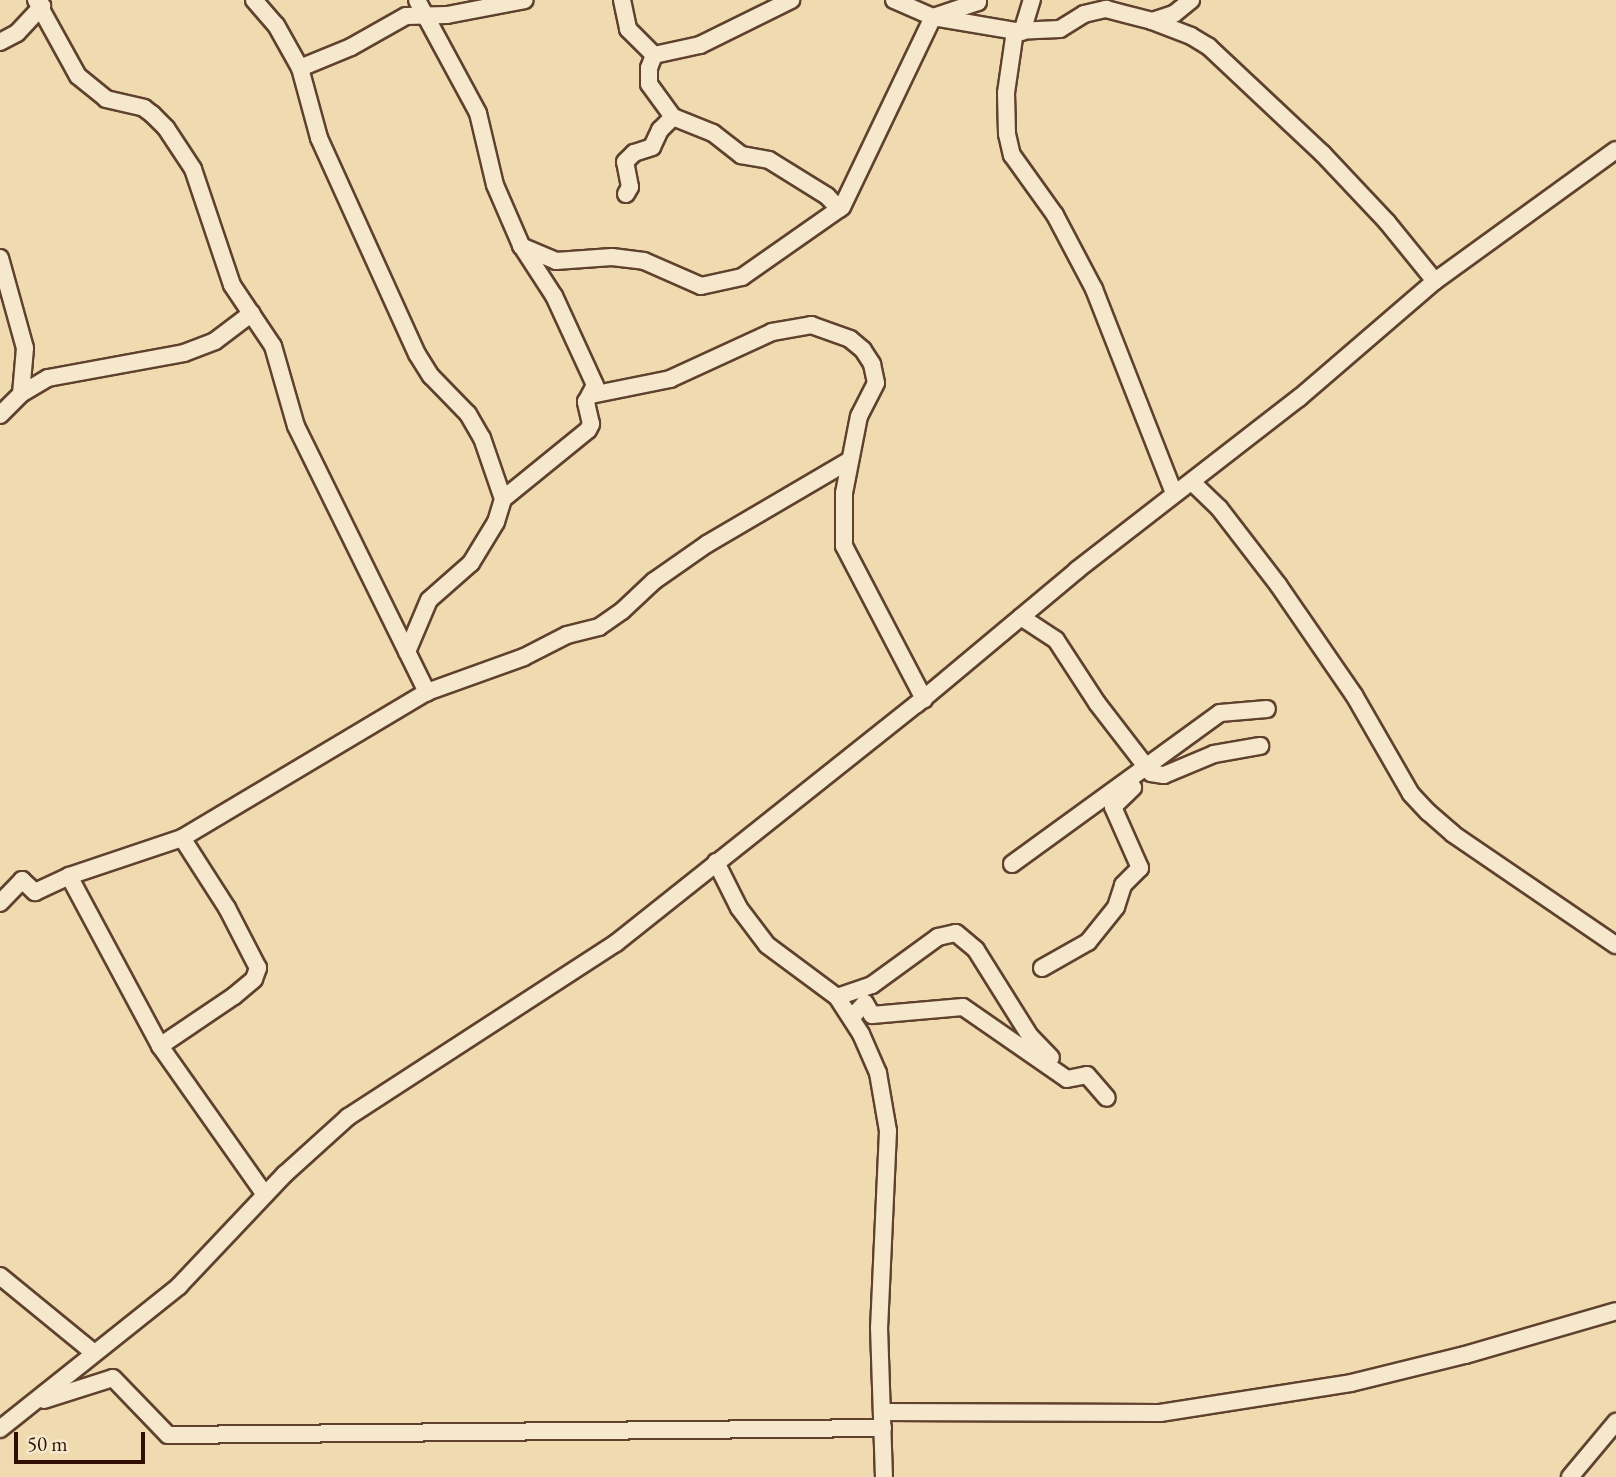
<!DOCTYPE html>
<style>
body{margin:0}
#map{position:relative;width:1616px;height:1477px;overflow:hidden;background:#f0dbb0;font-family:"EB Garamond",serif}
div>[style]{position:absolute}
.roads{filter:drop-shadow(2px 0 #5f412e) drop-shadow(-2px 0 #5f412e) drop-shadow(0 2px #5f412e) drop-shadow(0 -2px #5f412e)}
.street>*{height:16px;margin:-8px;padding:0 8px;transform-origin:8px;border-radius:8px;background:#f5e8cc}
span{translate:-50% -50%;white-space:nowrap;text-align:center;line-height:1.15;-webkit-text-stroke:7px #f5e8cc;paint-order:stroke}
.scale{position:absolute;left:14px;top:1432px;width:131px;height:32px;box-sizing:border-box;border:4px solid #2f0e03;border-top:0;padding-left:9px;font-size:21px;line-height:24px;white-space:nowrap;color:#2f0e03;-webkit-text-stroke:5px #f5e8cc;paint-order:stroke}
</style>
<div id="map">
<div class="roads">
<div class="street">
<i style="left:36px;top:0;width:87px;rotate:61.1deg"></i>
<i style="left:78px;top:76px;width:36px;rotate:39deg"></i>
<i style="left:106px;top:99px;width:39px;rotate:13deg"></i>
<i style="left:144px;top:108px;width:10px;rotate:37deg"></i>
<i style="left:152px;top:114px;width:20px;rotate:45deg"></i>
<i style="left:166px;top:128px;width:49px;rotate:56.6deg"></i>
<i style="left:193px;top:169px;width:122px;rotate:71.4deg"></i>
<i style="left:232px;top:285px;width:73px;rotate:56.1deg"></i>
<i style="left:273px;top:346px;width:83px;rotate:74deg"></i>
<i style="left:296px;top:426px;width:297px;rotate:63.8deg"></i>
<i style="left:254px;top:0;width:33px;rotate:49deg"></i>
<i style="left:276px;top:25px;width:49px;rotate:60.8deg"></i>
<i style="left:300px;top:68px;width:73px;rotate:74.8deg"></i>
<i style="left:319px;top:138px;width:237px;rotate:65.6deg"></i>
<i style="left:417px;top:354px;width:26px;rotate:58deg"></i>
<i style="left:431px;top:376px;width:53px;rotate:45.8deg"></i>
<i style="left:468px;top:414px;width:28px;rotate:60deg"></i>
<i style="left:482px;top:438px;width:65px;rotate:71deg"></i>
<i style="left:622px;top:0;width:30px;rotate:78deg"></i>
<i style="left:628px;top:29px;width:37px;rotate:45deg"></i>
<i style="left:654px;top:55px;width:47px;rotate:-12.3deg"></i>
<i style="left:700px;top:45px;width:102px;rotate:-26.3deg"></i>
<i style="left:894px;top:0;width:43px;rotate:23.6deg"></i>
<i style="left:933px;top:17px;width:83px;rotate:9.7deg"></i>
<i style="left:1015px;top:31px;width:45px;rotate:-2.5deg"></i>
<i style="left:1060px;top:29px;width:28px;rotate:-32deg"></i>
<i style="left:1084px;top:14px;width:23px;rotate:-13deg"></i>
<i style="left:1106px;top:9px;width:48px;rotate:14.6deg"></i>
<i style="left:1152px;top:21px;width:42px;rotate:21deg"></i>
<i style="left:1191px;top:36px;width:21px;rotate:31deg"></i>
<i style="left:1209px;top:47px;width:155px;rotate:43.2deg"></i>
<i style="left:1322px;top:153px;width:95px;rotate:46.7deg"></i>
<i style="left:1387px;top:222px;width:76px;rotate:50.9deg"></i>
<i style="left:1152px;top:21px;width:23px;rotate:-18deg"></i>
<i style="left:1174px;top:14px;width:22px;rotate:-39deg"></i>
<i style="left:1015px;top:31px;width:63px;rotate:98.3deg"></i>
<i style="left:1006px;top:93px;width:41px;rotate:88.6deg"></i>
<i style="left:1007px;top:134px;width:22px;rotate:77deg"></i>
<i style="left:1012px;top:155px;width:74px;rotate:54.4deg"></i>
<i style="left:1055px;top:215px;width:84px;rotate:62.2deg"></i>
<i style="left:1094px;top:289px;width:219px;rotate:68.6deg"></i>
<i style="left:1022px;top:32px;width:34px;rotate:-73deg"></i>
<i style="left:0;top:42px;width:19px;rotate:-28deg"></i>
<i style="left:17px;top:33px;width:37px;rotate:-47deg"></i>
<i style="left:654px;top:55px;width:14px;rotate:111deg"></i>
<i style="left:649px;top:68px;width:16px;rotate:90deg"></i>
<i style="left:649px;top:84px;width:41px;rotate:54deg"></i>
<i style="left:673px;top:117px;width:43px;rotate:21.8deg"></i>
<i style="left:713px;top:133px;width:36px;rotate:38deg"></i>
<i style="left:741px;top:155px;width:28px;rotate:10deg"></i>
<i style="left:769px;top:160px;width:68px;rotate:31.8deg"></i>
<i style="left:827px;top:196px;width:18px;rotate:47deg"></i>
<i style="left:300px;top:68px;width:55px;rotate:-22.4deg"></i>
<i style="left:351px;top:47px;width:63px;rotate:-29.4deg"></i>
<i style="left:406px;top:16px;width:41px;rotate:-1.4deg"></i>
<i style="left:447px;top:15px;width:79px;rotate:-10.9deg"></i>
<i style="left:626px;top:194px;width:8px;rotate:-60deg"></i>
<i style="left:630px;top:187px;width:25px;rotate:-101deg"></i>
<i style="left:625px;top:162px;width:13px;rotate:-45deg"></i>
<i style="left:634px;top:153px;width:19px;rotate:-18deg"></i>
<i style="left:652px;top:147px;width:19px;rotate:-65deg"></i>
<i style="left:660px;top:130px;width:18px;rotate:-45deg"></i>
<i style="left:521px;top:246px;width:38px;rotate:23deg"></i>
<i style="left:556px;top:261px;width:56px;rotate:-4.1deg"></i>
<i style="left:612px;top:257px;width:32px;rotate:7deg"></i>
<i style="left:644px;top:261px;width:62px;rotate:23.7deg"></i>
<i style="left:701px;top:286px;width:42px;rotate:-12.4deg"></i>
<i style="left:742px;top:277px;width:122px;rotate:-35deg"></i>
<i style="left:842px;top:207px;width:211px;rotate:-64.4deg"></i>
<i style="left:933px;top:17px;width:47px;rotate:-18.4deg"></i>
<i style="left:978px;top:2px;width:2px;rotate:-90deg"></i>
<i style="left:0;top:258px;width:93px;rotate:74.5deg"></i>
<i style="left:25px;top:348px;width:46px;rotate:95deg"></i>
<i style="left:591px;top:395px;width:81px;rotate:-11.4deg"></i>
<i style="left:670px;top:379px;width:112px;rotate:-24.7deg"></i>
<i style="left:772px;top:332px;width:40px;rotate:-10deg"></i>
<i style="left:811px;top:325px;width:41px;rotate:19.7deg"></i>
<i style="left:850px;top:339px;width:17px;rotate:40deg"></i>
<i style="left:863px;top:350px;width:17px;rotate:57deg"></i>
<i style="left:872px;top:364px;width:19px;rotate:78deg"></i>
<i style="left:876px;top:383px;width:37px;rotate:117deg"></i>
<i style="left:859px;top:416px;width:78px;rotate:101deg"></i>
<i style="left:844px;top:493px;width:53px;rotate:90deg"></i>
<i style="left:844px;top:546px;width:173px;rotate:62.4deg"></i>
<i style="left:0;top:415px;width:30px;rotate:-45deg"></i>
<i style="left:21px;top:394px;width:31px;rotate:-31deg"></i>
<i style="left:48px;top:378px;width:138px;rotate:-10.4deg"></i>
<i style="left:184px;top:353px;width:33px;rotate:-21deg"></i>
<i style="left:215px;top:341px;width:46px;rotate:-37.1deg"></i>
<i style="left:1193px;top:483px;width:36px;rotate:44deg"></i>
<i style="left:1219px;top:508px;width:98px;rotate:52.4deg"></i>
<i style="left:1279px;top:586px;width:132px;rotate:55.5deg"></i>
<i style="left:1354px;top:695px;width:114px;rotate:60.1deg"></i>
<i style="left:1411px;top:794px;width:25px;rotate:47deg"></i>
<i style="left:1428px;top:812px;width:33px;rotate:41deg"></i>
<i style="left:1453px;top:834px;width:197px;rotate:34.3deg"></i>
<i style="left:1021px;top:617px;width:42px;rotate:33.3deg"></i>
<i style="left:1056px;top:640px;width:75px;rotate:56.9deg"></i>
<i style="left:1097px;top:703px;width:88px;rotate:52.4deg"></i>
<i style="left:1151px;top:773px;width:13px;rotate:9deg"></i>
<i style="left:1164px;top:775px;width:54px;rotate:-22.8deg"></i>
<i style="left:1214px;top:754px;width:47px;rotate:-9.9deg"></i>
<i style="left:407px;top:652px;width:56px;rotate:-67.1deg"></i>
<i style="left:429px;top:600px;width:56px;rotate:-41.4deg"></i>
<i style="left:471px;top:563px;width:48px;rotate:-58.6deg"></i>
<i style="left:496px;top:522px;width:24px;rotate:-73deg"></i>
<i style="left:503px;top:499px;width:109px;rotate:-39.1deg"></i>
<i style="left:588px;top:430px;width:7px;rotate:-63deg"></i>
<i style="left:591px;top:424px;width:23px;rotate:-103deg"></i>
<i style="left:586px;top:402px;width:19px;rotate:-62deg"></i>
<i style="left:595px;top:385px;width:98px;rotate:-114.7deg"></i>
<i style="left:554px;top:296px;width:61px;rotate:-122.9deg"></i>
<i style="left:521px;top:245px;width:65px;rotate:-113.4deg"></i>
<i style="left:495px;top:185px;width:74px;rotate:-103.3deg"></i>
<i style="left:478px;top:113px;width:128px;rotate:-118.4deg"></i>
<i style="left:716px;top:862px;width:51px;rotate:63.4deg"></i>
<i style="left:739px;top:908px;width:46px;rotate:52.9deg"></i>
<i style="left:767px;top:945px;width:87px;rotate:36.6deg"></i>
<i style="left:837px;top:997px;width:44px;rotate:57deg"></i>
<i style="left:861px;top:1034px;width:43px;rotate:66.4deg"></i>
<i style="left:878px;top:1073px;width:59px;rotate:80.2deg"></i>
<i style="left:888px;top:1131px;width:196px;rotate:92.6deg"></i>
<i style="left:879px;top:1327px;width:150px;rotate:88.1deg"></i>
<i style="left:1012px;top:864px;width:257px;rotate:-36deg"></i>
<i style="left:1220px;top:713px;width:47px;rotate:-4.9deg"></i>
<i style="left:69px;top:876px;width:193px;rotate:61.8deg"></i>
<i style="left:160px;top:1046px;width:182px;rotate:54.8deg"></i>
<i style="left:0;top:903px;width:32px;rotate:-46deg"></i>
<i style="left:22px;top:880px;width:18px;rotate:43deg"></i>
<i style="left:35px;top:892px;width:38px;rotate:-25deg"></i>
<i style="left:69px;top:876px;width:119px;rotate:-18.6deg"></i>
<i style="left:182px;top:838px;width:285px;rotate:-30.8deg"></i>
<i style="left:427px;top:692px;width:103px;rotate:-19.8deg"></i>
<i style="left:524px;top:657px;width:48px;rotate:-27.1deg"></i>
<i style="left:567px;top:635px;width:33px;rotate:-14deg"></i>
<i style="left:599px;top:627px;width:28px;rotate:-35deg"></i>
<i style="left:622px;top:611px;width:44px;rotate:-43.2deg"></i>
<i style="left:654px;top:581px;width:65px;rotate:-34.9deg"></i>
<i style="left:707px;top:544px;width:166px;rotate:-30.4deg"></i>
<i style="left:1042px;top:968px;width:53px;rotate:-29.5deg"></i>
<i style="left:1088px;top:942px;width:45px;rotate:-51.3deg"></i>
<i style="left:1116px;top:907px;width:23px;rotate:-72deg"></i>
<i style="left:1123px;top:885px;width:24px;rotate:-45deg"></i>
<i style="left:1140px;top:868px;width:67px;rotate:-113.9deg"></i>
<i style="left:1113px;top:807px;width:28px;rotate:-44deg"></i>
<i style="left:837px;top:997px;width:37px;rotate:-19deg"></i>
<i style="left:872px;top:985px;width:82px;rotate:-36deg"></i>
<i style="left:938px;top:937px;width:18px;rotate:-13deg"></i>
<i style="left:956px;top:933px;width:26px;rotate:40deg"></i>
<i style="left:976px;top:950px;width:102px;rotate:57.9deg"></i>
<i style="left:1030px;top:1036px;width:30px;rotate:46deg"></i>
<i style="left:852px;top:1017px;width:19px;rotate:-47deg"></i>
<i style="left:865px;top:1003px;width:14px;rotate:60deg"></i>
<i style="left:872px;top:1015px;width:91px;rotate:-5deg"></i>
<i style="left:963px;top:1007px;width:126px;rotate:34.7deg"></i>
<i style="left:1067px;top:1079px;width:20px;rotate:-11deg"></i>
<i style="left:1087px;top:1075px;width:30px;rotate:49deg"></i>
<i style="left:160px;top:1046px;width:89px;rotate:-34deg"></i>
<i style="left:234px;top:996px;width:26px;rotate:-40deg"></i>
<i style="left:254px;top:979px;width:12px;rotate:-70deg"></i>
<i style="left:258px;top:968px;width:68px;rotate:-117.3deg"></i>
<i style="left:227px;top:908px;width:83px;rotate:-122.7deg"></i>
<i style="left:0;top:1276px;width:122px;rotate:39.3deg"></i>
<i style="left:44px;top:1400px;width:72px;rotate:-17.7deg"></i>
<i style="left:113px;top:1378px;width:79px;rotate:46deg"></i>
<i style="left:168px;top:1435px;width:715px;rotate:-0.56deg"></i>
<i style="left:882px;top:1412px;width:278px;rotate:0.2deg"></i>
<i style="left:1160px;top:1413px;width:193px;rotate:-8.9deg"></i>
<i style="left:1351px;top:1383px;width:117px;rotate:-13.8deg"></i>
<i style="left:1465px;top:1355px;width:157px;rotate:-16.2deg"></i>
<i style="left:0;top:1429px;width:229px;rotate:-38.6deg"></i>
<i style="left:179px;top:1286px;width:154px;rotate:-46.6deg"></i>
<i style="left:285px;top:1174px;width:85px;rotate:-42.1deg"></i>
<i style="left:348px;top:1117px;width:320px;rotate:-33deg"></i>
<i style="left:616px;top:943px;width:384px;rotate:-38.5deg"></i>
<i style="left:917px;top:704px;width:209px;rotate:-39.9deg"></i>
<i style="left:1077px;top:570px;width:281px;rotate:-37.8deg"></i>
<i style="left:1299px;top:398px;width:179px;rotate:-40.7deg"></i>
<i style="left:1435px;top:281px;width:223px;rotate:-35.9deg"></i>
<i style="left:1570px;top:1477px;width:72px;rotate:-50.1deg"></i>
</div>
</div>
<div class="scale">50 m</div>
</div>
